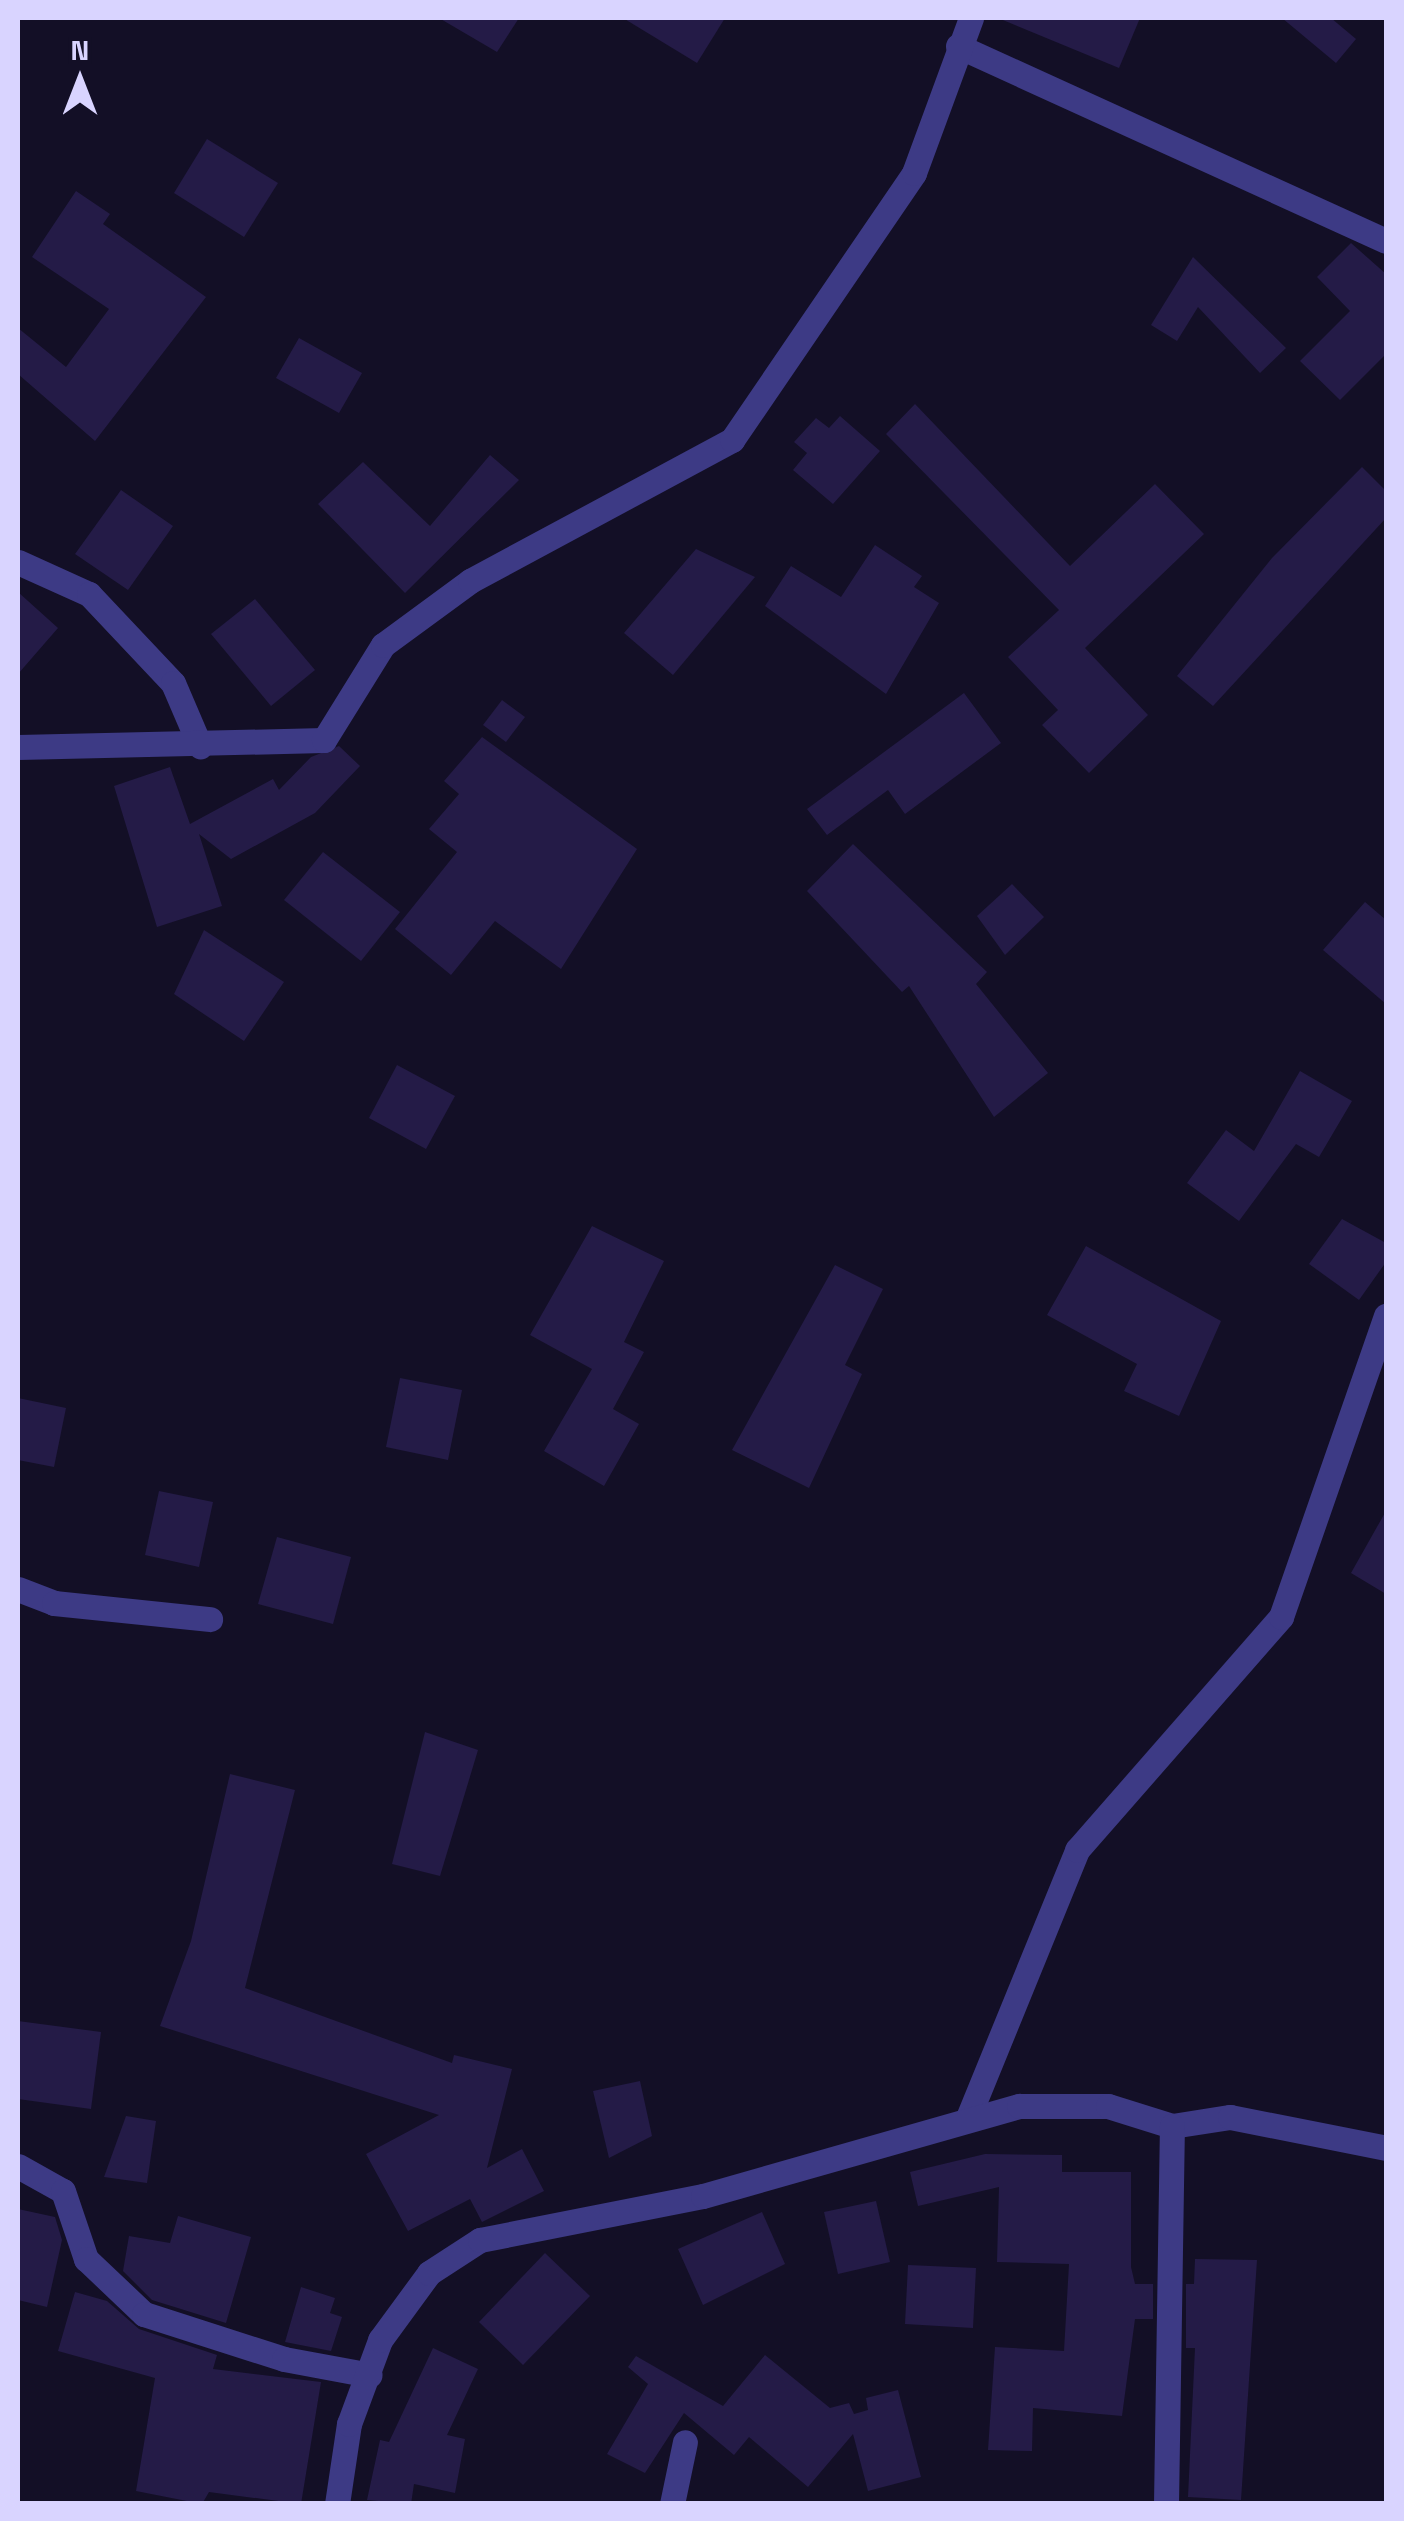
<!DOCTYPE html>
<style>
body{margin:0}
#map{position:relative;width:1404px;height:2521px;overflow:hidden;background:#130f26;font-family:"Space Grotesk",sans-serif}
div>[style]{position:absolute}
.building>*{inset:0;background:#241b47}
.street>*{height:25px;margin:-12.5px;padding:0 12.5px;transform-origin:12.5px;border-radius:12.5px;background:#3d3a85}
span{translate:-50% -50%;white-space:nowrap;text-align:center;line-height:1.15;-webkit-text-stroke:8px #130f26;paint-order:stroke}
.frame{position:absolute;inset:0;border:20px solid #d9d4ff;pointer-events:none}
.north{position:absolute;left:30px;top:30px;width:100px;height:100px;-webkit-text-stroke:8px #130f26;paint-order:stroke;rotate:0deg;font-size:28px;font-weight:700;line-height:40px;text-align:center;color:#d9d4ff}
.north::after{content:'';display:block;margin:auto;width:35px;height:45px;background:#d9d4ff;clip-path:polygon(50% 0,100% 100%,50% 72%,0 100%)}
</style>
<div id="map">
<div class="building">
<i style="clip-path:polygon(439px 18px,519px 18px,497px 52px)"></i>
<i style="clip-path:polygon(623px 18px,725px 18px,697px 63px)"></i>
<i style="clip-path:polygon(998px 18px,1140px 18px,1119px 68px)"></i>
<i style="clip-path:polygon(1282px 18px,1331px 18px,1356px 39px,1336px 63px)"></i>
<i style="clip-path:polygon(207px 139px,278px 183px,244px 237px,174px 193px)"></i>
<i style="clip-path:polygon(76px 191px,110px 214px,103px 224px,206px 297px,95px 441px,18px 374px,18px 328px,66px 367px,109px 309px,32px 257px)"></i>
<i style="clip-path:polygon(1351px 243px,1386px 274px,1386px 354px,1340px 400px,1300px 361px,1350px 311px,1317px 277px)"></i>
<i style="clip-path:polygon(1193px 257px,1286px 348px,1260px 373px,1198px 307px,1177px 341px,1151px 325px)"></i>
<i style="clip-path:polygon(299px 338px,362px 373px,339px 413px,276px 378px)"></i>
<i style="clip-path:polygon(915px 404px,1070px 566px,1155px 484px,1204px 534px,1085px 648px,1148px 715px,1089px 773px,1042px 725px,1058px 710px,1008px 657px,1059px 610px,886px 434px)"></i>
<i style="clip-path:polygon(840px 416px,880px 451px,833px 504px,793px 470px,807px 453px,794px 442px,816px 418px,829px 428px)"></i>
<i style="clip-path:polygon(490px 455px,519px 480px,405px 593px,318px 504px,363px 462px,430px 526px)"></i>
<i style="clip-path:polygon(1362px 467px,1386px 491px,1386px 518px,1213px 706px,1177px 676px,1272px 558px)"></i>
<i style="clip-path:polygon(121px 490px,173px 526px,128px 590px,75px 554px)"></i>
<i style="clip-path:polygon(875px 545px,922px 576px,914px 587px,939px 603px,886px 694px,765px 606px,791px 566px,841px 597px)"></i>
<i style="clip-path:polygon(696px 549px,755px 577px,673px 675px,624px 633px)"></i>
<i style="clip-path:polygon(18px 592px,58px 628px,18px 674px)"></i>
<i style="clip-path:polygon(255px 599px,315px 670px,271px 706px,211px 634px)"></i>
<i style="clip-path:polygon(964px 693px,1001px 743px,905px 814px,888px 790px,827px 835px,807px 809px)"></i>
<i style="clip-path:polygon(502px 700px,525px 717px,506px 742px,483px 725px)"></i>
<i style="clip-path:polygon(482px 737px,637px 849px,561px 969px,495px 921px,451px 975px,395px 929px,457px 852px,429px 829px,459px 794px,444px 781px)"></i>
<i style="clip-path:polygon(339px 746px,360px 766px,315px 813px,231px 859px,199px 834px,222px 906px,157px 927px,114px 786px,170px 767px,190px 824px,273px 779px,279px 790px,311px 757px)"></i>
<i style="clip-path:polygon(853px 844px,987px 972px,976px 984px,1048px 1073px,994px 1117px,909px 986px,902px 992px,807px 891px)"></i>
<i style="clip-path:polygon(323px 852px,400px 912px,361px 961px,284px 900px)"></i>
<i style="clip-path:polygon(1012px 884px,1044px 917px,1005px 955px,977px 916px)"></i>
<i style="clip-path:polygon(1365px 902px,1386px 920px,1386px 1004px,1323px 950px)"></i>
<i style="clip-path:polygon(204px 930px,284px 982px,244px 1041px,174px 994px)"></i>
<i style="clip-path:polygon(397px 1065px,455px 1096px,426px 1149px,369px 1118px)"></i>
<i style="clip-path:polygon(1300px 1071px,1352px 1101px,1319px 1157px,1296px 1144px,1239px 1221px,1187px 1183px,1226px 1130px,1254px 1151px)"></i>
<i style="clip-path:polygon(1342px 1219px,1386px 1243px,1386px 1262px,1359px 1300px,1309px 1264px)"></i>
<i style="clip-path:polygon(592px 1226px,664px 1261px,624px 1342px,644px 1352px,613px 1409px,639px 1424px,604px 1486px,544px 1451px,592px 1369px,530px 1335px)"></i>
<i style="clip-path:polygon(1086px 1246px,1221px 1321px,1179px 1416px,1124px 1391px,1137px 1364px,1047px 1315px)"></i>
<i style="clip-path:polygon(835px 1265px,883px 1289px,845px 1365px,862px 1374px,809px 1488px,732px 1450px)"></i>
<i style="clip-path:polygon(400px 1378px,462px 1390px,448px 1460px,386px 1447px)"></i>
<i style="clip-path:polygon(18px 1398px,66px 1408px,54px 1467px,18px 1460px)"></i>
<i style="clip-path:polygon(159px 1491px,213px 1502px,199px 1567px,145px 1555px)"></i>
<i style="clip-path:polygon(1386px 1511px,1386px 1594px,1351px 1573px)"></i>
<i style="clip-path:polygon(277px 1537px,351px 1557px,333px 1624px,258px 1604px)"></i>
<i style="clip-path:polygon(425px 1732px,478px 1750px,440px 1876px,392px 1864px)"></i>
<i style="clip-path:polygon(230px 1774px,295px 1790px,245px 1988px,452px 2063px,454px 2055px,512px 2069px,487px 2168px,522px 2149px,544px 2191px,482px 2222px,470px 2199px,408px 2231px,366px 2154px,439px 2115px,160px 2026px,191px 1941px)"></i>
<i style="clip-path:polygon(18px 2021px,101px 2032px,91px 2109px,18px 2099px)"></i>
<i style="clip-path:polygon(640px 2081px,652px 2136px,609px 2158px,593px 2091px)"></i>
<i style="clip-path:polygon(126px 2116px,156px 2121px,147px 2183px,104px 2177px)"></i>
<i style="clip-path:polygon(985px 2154px,1062px 2155px,1062px 2172px,1131px 2172px,1131px 2267px,1135px 2284px,1153px 2284px,1153px 2319px,1135px 2319px,1122px 2416px,1033px 2408px,1032px 2451px,988px 2450px,995px 2347px,1064px 2351px,1069px 2264px,997px 2262px,999px 2187px,918px 2206px,910px 2172px)"></i>
<i style="clip-path:polygon(876px 2201px,890px 2262px,838px 2274px,824px 2212px)"></i>
<i style="clip-path:polygon(18px 2209px,55px 2217px,62px 2240px,47px 2307px,18px 2300px)"></i>
<i style="clip-path:polygon(762px 2212px,785px 2264px,703px 2305px,678px 2249px)"></i>
<i style="clip-path:polygon(178px 2216px,251px 2237px,226px 2323px,152px 2300px,123px 2271px,129px 2236px,170px 2243px)"></i>
<i style="clip-path:polygon(545px 2253px,590px 2296px,523px 2365px,479px 2322px)"></i>
<i style="clip-path:polygon(1195px 2259px,1257px 2260px,1241px 2500px,1188px 2497px,1195px 2348px,1186px 2348px,1186px 2284px,1194px 2284px)"></i>
<i style="clip-path:polygon(908px 2265px,976px 2268px,973px 2328px,905px 2324px)"></i>
<i style="clip-path:polygon(301px 2287px,335px 2298px,330px 2313px,342px 2317px,331px 2351px,285px 2342px)"></i>
<i style="clip-path:polygon(75px 2292px,107px 2301px,139px 2329px,217px 2355px,213px 2369px,321px 2382px,301px 2504px,209px 2492px,202px 2504px,136px 2491px,155px 2378px,58px 2351px)"></i>
<i style="clip-path:polygon(433px 2348px,478px 2369px,447px 2435px,465px 2439px,455px 2493px,414px 2484px,411px 2504px,367px 2500px,380px 2440px,389px 2442px)"></i>
<i style="clip-path:polygon(765px 2355px,830px 2408px,849px 2403px,854px 2414px,868px 2410px,866px 2398px,898px 2390px,921px 2477px,868px 2491px,853px 2434px,808px 2487px,749px 2437px,734px 2455px,684px 2413px,645px 2473px,607px 2454px,648px 2384px,628px 2367px,636px 2356px,723px 2406px)"></i>
</div>
<div class="street">
<i style="left:958px;top:46px;width:470px;rotate:24.5deg"></i>
<i style="left:18px;top:562px;width:78px;rotate:24.3deg"></i>
<i style="left:89px;top:594px;width:122px;rotate:46.7deg"></i>
<i style="left:173px;top:683px;width:69px;rotate:66.8deg"></i>
<i style="left:18px;top:747px;width:306px;rotate:-1.3deg"></i>
<i style="left:324px;top:740px;width:112px;rotate:-58.2deg"></i>
<i style="left:383px;top:645px;width:108px;rotate:-36.3deg"></i>
<i style="left:470px;top:581px;width:298px;rotate:-28.3deg"></i>
<i style="left:732px;top:440px;width:323px;rotate:-55.7deg"></i>
<i style="left:914px;top:173px;width:165px;rotate:-69.8deg"></i>
<i style="left:18px;top:1589px;width:39px;rotate:21deg"></i>
<i style="left:54px;top:1603px;width:157px;rotate:5.9deg"></i>
<i style="left:967px;top:2120px;width:292px;rotate:-67.8deg"></i>
<i style="left:1077px;top:1850px;width:310px;rotate:-48.8deg"></i>
<i style="left:1281px;top:1617px;width:319px;rotate:-70.8deg"></i>
<i style="left:18px;top:2166px;width:51px;rotate:29.1deg"></i>
<i style="left:63px;top:2191px;width:72px;rotate:71.3deg"></i>
<i style="left:86px;top:2259px;width:80px;rotate:43.5deg"></i>
<i style="left:144px;top:2314px;width:147px;rotate:17.8deg"></i>
<i style="left:284px;top:2359px;width:87px;rotate:10.5deg"></i>
<i style="left:337px;top:2504px;width:81px;rotate:-81.5deg"></i>
<i style="left:349px;top:2424px;width:90px;rotate:-69.7deg"></i>
<i style="left:380px;top:2340px;width:83px;rotate:-53.8deg"></i>
<i style="left:429px;top:2273px;width:61px;rotate:-32.9deg"></i>
<i style="left:480px;top:2240px;width:227px;rotate:-11.2deg"></i>
<i style="left:703px;top:2196px;width:329px;rotate:-15.9deg"></i>
<i style="left:1019px;top:2106px;width:89px"></i>
<i style="left:1108px;top:2106px;width:67px;rotate:17.4deg"></i>
<i style="left:1172px;top:2126px;width:59px;rotate:-8.8deg"></i>
<i style="left:1230px;top:2117px;width:159px;rotate:11.2deg"></i>
<i style="left:672px;top:2504px;width:63px;rotate:-78.2deg"></i>
<i style="left:1166px;top:2504px;width:378px;rotate:-89.1deg"></i>
</div>
<div class="frame"></div>
<div class="north">N</div>
</div>
